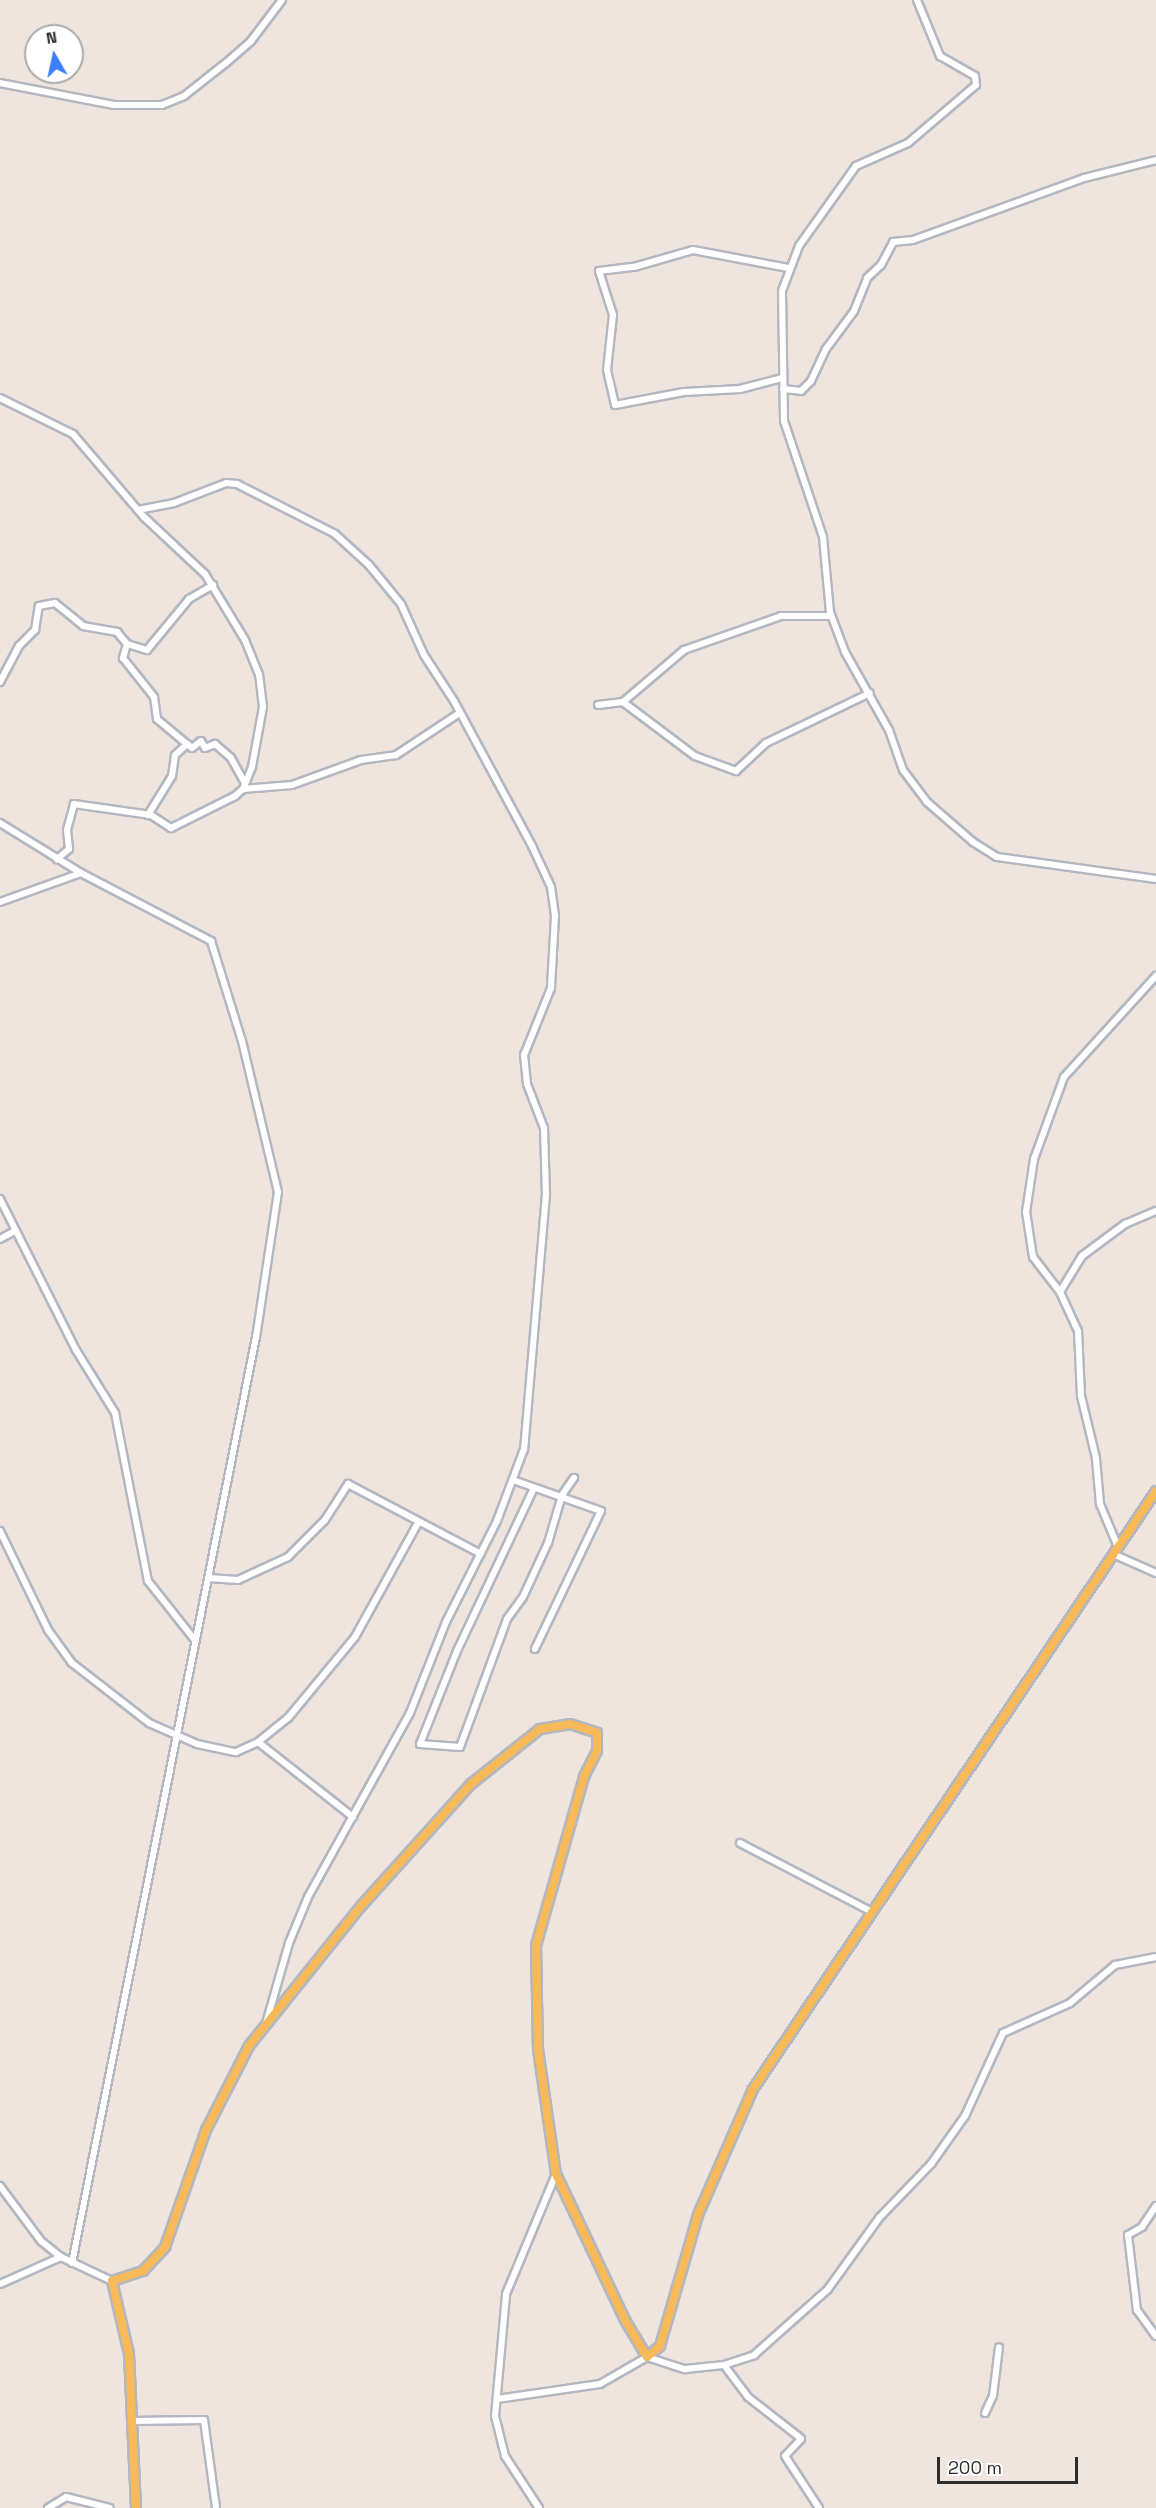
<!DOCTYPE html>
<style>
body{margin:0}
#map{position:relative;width:1156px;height:2508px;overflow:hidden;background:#efe5de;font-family:"Space Grotesk",sans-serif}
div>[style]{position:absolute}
.roads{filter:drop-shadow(2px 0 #b2b7c0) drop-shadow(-2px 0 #b2b7c0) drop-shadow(0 2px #b2b7c0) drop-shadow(0 -2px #b2b7c0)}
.minor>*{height:6px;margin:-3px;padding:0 3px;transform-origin:3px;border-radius:3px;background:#fff}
.major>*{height:8px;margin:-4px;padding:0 4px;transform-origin:4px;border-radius:4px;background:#f8ba59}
span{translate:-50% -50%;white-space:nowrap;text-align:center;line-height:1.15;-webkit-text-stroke:5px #fff;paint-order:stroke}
.north{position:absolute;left:24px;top:24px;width:60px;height:60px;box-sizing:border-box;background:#fff;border:2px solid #ababab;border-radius:50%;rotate:351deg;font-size:16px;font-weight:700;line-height:24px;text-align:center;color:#2c2c2c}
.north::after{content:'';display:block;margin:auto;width:21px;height:27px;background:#3b7eff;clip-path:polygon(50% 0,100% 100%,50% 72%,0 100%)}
.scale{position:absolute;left:937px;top:2457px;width:141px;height:27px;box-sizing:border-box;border:3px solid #2c2c2c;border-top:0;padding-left:8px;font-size:18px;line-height:21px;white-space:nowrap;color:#2c2c2c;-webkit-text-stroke:4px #fff;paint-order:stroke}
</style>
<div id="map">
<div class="roads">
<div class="minor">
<i style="left:917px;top:0;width:61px;rotate:67.7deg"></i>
<i style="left:940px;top:56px;width:40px;rotate:29.7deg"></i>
<i style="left:975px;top:76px;width:9px;rotate:84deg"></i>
<i style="left:976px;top:85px;width:89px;rotate:139.5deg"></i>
<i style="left:908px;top:143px;width:57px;rotate:156.1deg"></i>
<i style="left:856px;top:166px;width:98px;rotate:125.5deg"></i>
<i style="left:799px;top:246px;width:48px;rotate:110.7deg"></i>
<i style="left:782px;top:291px;width:130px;rotate:89.1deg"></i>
<i style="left:784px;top:421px;width:122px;rotate:71.4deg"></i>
<i style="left:823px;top:537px;width:75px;rotate:84.7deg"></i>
<i style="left:830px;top:612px;width:43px;rotate:69.4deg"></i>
<i style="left:845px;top:652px;width:90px;rotate:60.6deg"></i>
<i style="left:889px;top:730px;width:42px;rotate:70.7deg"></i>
<i style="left:903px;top:770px;width:40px;rotate:53deg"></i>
<i style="left:927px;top:802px;width:61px;rotate:41deg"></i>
<i style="left:973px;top:842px;width:28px;rotate:32deg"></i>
<i style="left:997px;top:857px;width:161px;rotate:7.9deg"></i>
<i style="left:0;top:83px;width:116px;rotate:10.9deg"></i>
<i style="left:114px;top:105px;width:48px"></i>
<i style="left:162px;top:105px;width:24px;rotate:-22deg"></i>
<i style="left:184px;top:96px;width:53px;rotate:-38.2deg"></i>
<i style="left:226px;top:63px;width:33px;rotate:-41deg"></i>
<i style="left:251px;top:41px;width:51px;rotate:-52.9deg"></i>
<i style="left:599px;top:271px;width:46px;rotate:72.3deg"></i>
<i style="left:613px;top:315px;width:55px;rotate:96.2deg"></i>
<i style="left:607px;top:370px;width:36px;rotate:77deg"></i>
<i style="left:615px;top:405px;width:70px;rotate:-10.7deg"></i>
<i style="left:684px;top:392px;width:56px;rotate:-3.1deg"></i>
<i style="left:740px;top:389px;width:43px;rotate:-14.7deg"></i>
<i style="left:599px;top:271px;width:35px;rotate:-7deg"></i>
<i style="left:634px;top:267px;width:61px;rotate:-16.1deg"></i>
<i style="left:693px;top:250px;width:97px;rotate:10.7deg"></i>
<i style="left:783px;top:389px;width:18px;rotate:6deg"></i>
<i style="left:801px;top:391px;width:14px;rotate:-45deg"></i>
<i style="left:811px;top:381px;width:35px;rotate:-65deg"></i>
<i style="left:826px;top:349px;width:47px;rotate:-53.6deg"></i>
<i style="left:854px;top:311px;width:35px;rotate:-68deg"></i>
<i style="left:867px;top:278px;width:19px;rotate:-43deg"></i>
<i style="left:881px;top:265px;width:26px;rotate:-62deg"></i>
<i style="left:893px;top:242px;width:20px;rotate:-6deg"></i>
<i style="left:913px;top:240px;width:182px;rotate:-19.9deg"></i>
<i style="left:1084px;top:178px;width:74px;rotate:-14deg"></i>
<i style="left:0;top:398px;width:81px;rotate:26.3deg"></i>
<i style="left:73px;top:434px;width:109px;rotate:49.5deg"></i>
<i style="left:144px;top:517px;width:83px;rotate:43.1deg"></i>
<i style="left:205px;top:574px;width:77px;rotate:58.8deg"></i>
<i style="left:245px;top:640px;width:37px;rotate:68deg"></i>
<i style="left:259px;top:674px;width:33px;rotate:83deg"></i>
<i style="left:263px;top:707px;width:61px;rotate:100.4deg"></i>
<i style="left:252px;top:767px;width:24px;rotate:112deg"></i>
<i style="left:243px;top:789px;width:11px;rotate:139deg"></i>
<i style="left:235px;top:796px;width:72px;rotate:153.4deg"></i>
<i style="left:171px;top:828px;width:24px;rotate:-147deg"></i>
<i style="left:151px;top:815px;width:78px;rotate:-171.9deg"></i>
<i style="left:74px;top:804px;width:27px;rotate:105deg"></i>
<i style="left:67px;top:830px;width:19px;rotate:84deg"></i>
<i style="left:69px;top:849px;width:16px;rotate:140deg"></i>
<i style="left:138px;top:510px;width:37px;rotate:-11deg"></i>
<i style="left:174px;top:503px;width:56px;rotate:-21deg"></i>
<i style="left:226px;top:483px;width:11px;rotate:5deg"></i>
<i style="left:237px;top:484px;width:110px;rotate:27deg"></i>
<i style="left:335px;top:534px;width:46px;rotate:42.4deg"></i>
<i style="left:369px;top:565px;width:50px;rotate:50.6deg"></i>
<i style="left:401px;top:604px;width:56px;rotate:65.7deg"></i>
<i style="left:424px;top:655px;width:55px;rotate:56.9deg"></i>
<i style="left:454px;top:701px;width:165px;rotate:61.7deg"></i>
<i style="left:532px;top:846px;width:45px;rotate:65.1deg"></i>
<i style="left:551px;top:887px;width:29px;rotate:82deg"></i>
<i style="left:555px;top:916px;width:72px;rotate:93.2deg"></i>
<i style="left:551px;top:988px;width:72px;rotate:111.9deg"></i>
<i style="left:524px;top:1055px;width:29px;rotate:84deg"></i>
<i style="left:527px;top:1084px;width:47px;rotate:68.9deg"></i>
<i style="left:544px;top:1128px;width:66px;rotate:88.3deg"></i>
<i style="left:546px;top:1194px;width:256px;rotate:94.9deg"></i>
<i style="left:524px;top:1449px;width:77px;rotate:110.6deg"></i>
<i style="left:497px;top:1521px;width:113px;rotate:116.8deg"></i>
<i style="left:446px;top:1622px;width:98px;rotate:111.6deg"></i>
<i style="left:410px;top:1713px;width:210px;rotate:119deg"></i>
<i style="left:308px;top:1897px;width:50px;rotate:112.4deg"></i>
<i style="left:289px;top:1943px;width:84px;rotate:105.9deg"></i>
<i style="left:127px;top:644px;width:15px;rotate:106deg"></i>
<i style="left:123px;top:658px;width:50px;rotate:51.5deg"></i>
<i style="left:154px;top:697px;width:22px;rotate:82deg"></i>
<i style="left:157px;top:719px;width:39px;rotate:40deg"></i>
<i style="left:187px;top:744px;width:16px;rotate:137deg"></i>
<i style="left:175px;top:755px;width:21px;rotate:98deg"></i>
<i style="left:172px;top:776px;width:46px;rotate:121.6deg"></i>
<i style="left:0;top:682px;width:41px;rotate:-62.2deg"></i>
<i style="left:19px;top:646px;width:23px;rotate:-45deg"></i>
<i style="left:35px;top:630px;width:24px;rotate:-81deg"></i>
<i style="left:39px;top:606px;width:16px;rotate:-11deg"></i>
<i style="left:55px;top:603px;width:36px;rotate:39deg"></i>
<i style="left:83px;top:626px;width:35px;rotate:10deg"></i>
<i style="left:117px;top:632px;width:16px;rotate:50deg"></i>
<i style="left:127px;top:644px;width:21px;rotate:17deg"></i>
<i style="left:147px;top:650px;width:66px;rotate:-50.5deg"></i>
<i style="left:189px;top:599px;width:28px;rotate:-30deg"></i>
<i style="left:623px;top:702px;width:80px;rotate:-40.4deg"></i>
<i style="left:684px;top:650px;width:103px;rotate:-19.3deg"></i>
<i style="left:781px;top:616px;width:50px"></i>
<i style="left:598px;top:705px;width:25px;rotate:-7deg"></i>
<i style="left:623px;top:702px;width:90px;rotate:36.9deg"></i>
<i style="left:695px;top:756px;width:44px;rotate:20.1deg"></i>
<i style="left:736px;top:771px;width:41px;rotate:-43deg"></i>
<i style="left:766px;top:743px;width:115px;rotate:-25.7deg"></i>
<i style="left:187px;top:744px;width:6px;rotate:39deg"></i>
<i style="left:192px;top:748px;width:11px;rotate:-38deg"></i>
<i style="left:201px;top:741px;width:8px;rotate:60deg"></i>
<i style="left:205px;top:748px;width:11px;rotate:-22deg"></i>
<i style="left:215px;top:744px;width:21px;rotate:41deg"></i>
<i style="left:231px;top:758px;width:29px;rotate:61deg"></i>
<i style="left:243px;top:789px;width:49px;rotate:-4.7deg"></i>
<i style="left:292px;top:785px;width:73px;rotate:-19.9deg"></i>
<i style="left:361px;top:760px;width:35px;rotate:-8deg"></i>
<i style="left:396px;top:755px;width:74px;rotate:-33.5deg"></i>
<i style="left:0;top:823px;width:95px;rotate:31.7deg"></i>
<i style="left:81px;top:873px;width:147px;rotate:27.6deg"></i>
<i style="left:211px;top:941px;width:105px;rotate:72.8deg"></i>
<i style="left:242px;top:1041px;width:155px;rotate:76.6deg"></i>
<i style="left:278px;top:1192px;width:147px;rotate:98.6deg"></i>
<i style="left:256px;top:1337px;width:944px;rotate:101.24deg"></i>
<i style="left:0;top:902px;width:86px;rotate:-19.7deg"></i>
<i style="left:0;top:1199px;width:169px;rotate:63.3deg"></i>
<i style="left:76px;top:1350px;width:74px;rotate:58.2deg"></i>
<i style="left:115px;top:1413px;width:171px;rotate:78.9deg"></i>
<i style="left:148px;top:1581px;width:74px;rotate:51.6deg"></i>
<i style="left:0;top:1239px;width:18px;rotate:-29deg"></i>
<i style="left:1060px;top:1292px;width:42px;rotate:-58.6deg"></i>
<i style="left:1082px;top:1256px;width:54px;rotate:-36.7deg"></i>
<i style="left:1125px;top:1224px;width:34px;rotate:-23deg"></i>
<i style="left:513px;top:1480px;width:93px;rotate:19.4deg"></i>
<i style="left:601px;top:1511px;width:153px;rotate:115.6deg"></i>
<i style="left:534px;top:1488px;width:180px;rotate:115.3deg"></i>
<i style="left:457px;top:1651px;width:100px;rotate:111.7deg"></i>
<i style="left:420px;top:1744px;width:40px;rotate:4.3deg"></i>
<i style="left:460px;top:1747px;width:136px;rotate:-69.8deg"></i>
<i style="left:507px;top:1619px;width:27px;rotate:-54deg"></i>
<i style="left:523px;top:1597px;width:60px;rotate:-65.2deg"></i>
<i style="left:548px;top:1543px;width:50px;rotate:-73.7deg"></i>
<i style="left:562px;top:1495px;width:21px;rotate:-55deg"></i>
<i style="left:0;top:1531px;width:110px;rotate:64.1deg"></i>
<i style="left:48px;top:1630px;width:41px;rotate:54deg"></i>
<i style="left:72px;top:1663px;width:98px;rotate:37.9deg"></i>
<i style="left:149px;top:1723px;width:52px;rotate:23.6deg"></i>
<i style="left:197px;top:1744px;width:40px;rotate:12deg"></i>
<i style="left:236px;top:1752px;width:24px;rotate:-24deg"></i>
<i style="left:258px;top:1742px;width:38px;rotate:-39deg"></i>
<i style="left:288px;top:1718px;width:105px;rotate:-50.4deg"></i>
<i style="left:355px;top:1637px;width:130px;rotate:-61.1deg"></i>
<i style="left:1118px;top:1547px;width:47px;rotate:-112.7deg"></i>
<i style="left:1100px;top:1504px;width:46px;rotate:-95deg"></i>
<i style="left:1096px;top:1458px;width:64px;rotate:-103.6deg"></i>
<i style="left:1081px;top:1396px;width:65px;rotate:-92.6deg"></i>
<i style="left:1078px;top:1331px;width:43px;rotate:-114.8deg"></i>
<i style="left:1060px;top:1292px;width:44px;rotate:-127.6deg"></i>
<i style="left:1033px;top:1257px;width:46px;rotate:-98.8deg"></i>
<i style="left:1026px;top:1212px;width:54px;rotate:-81.4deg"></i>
<i style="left:1034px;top:1159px;width:87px;rotate:-69.9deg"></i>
<i style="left:1064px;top:1077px;width:137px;rotate:-47.7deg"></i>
<i style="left:1113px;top:1554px;width:47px;rotate:23.8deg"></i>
<i style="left:208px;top:1578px;width:30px;rotate:4deg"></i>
<i style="left:238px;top:1580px;width:55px;rotate:-24.7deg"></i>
<i style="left:288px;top:1557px;width:52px;rotate:-45deg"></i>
<i style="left:325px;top:1520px;width:43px;rotate:-57.4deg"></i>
<i style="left:348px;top:1484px;width:150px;rotate:27.8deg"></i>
<i style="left:258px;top:1742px;width:121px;rotate:38.3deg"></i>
<i style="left:740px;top:1843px;width:149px;rotate:27.6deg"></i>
<i style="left:0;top:2186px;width:69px;rotate:53.3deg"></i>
<i style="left:41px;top:2241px;width:26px;rotate:39deg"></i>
<i style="left:61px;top:2257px;width:56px;rotate:25.2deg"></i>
<i style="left:1156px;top:2206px;width:25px;rotate:124deg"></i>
<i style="left:1142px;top:2227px;width:16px;rotate:150deg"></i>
<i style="left:1128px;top:2235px;width:76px;rotate:83.2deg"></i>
<i style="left:1137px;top:2310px;width:32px;rotate:54deg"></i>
<i style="left:0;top:2284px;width:67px;rotate:-23.9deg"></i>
<i style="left:724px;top:2365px;width:40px;rotate:53deg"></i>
<i style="left:748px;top:2397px;width:63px;rotate:38deg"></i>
<i style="left:798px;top:2436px;width:4px;rotate:45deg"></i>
<i style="left:801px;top:2439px;width:23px;rotate:133deg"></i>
<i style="left:785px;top:2456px;width:62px;rotate:56.8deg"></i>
<i style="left:497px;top:2399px;width:104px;rotate:-8.3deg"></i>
<i style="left:600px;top:2384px;width:54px;rotate:-29.9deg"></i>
<i style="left:647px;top:2357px;width:40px;rotate:18deg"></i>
<i style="left:685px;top:2369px;width:39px;rotate:-6deg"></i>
<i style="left:724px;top:2365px;width:32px;rotate:-18deg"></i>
<i style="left:754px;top:2355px;width:99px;rotate:-41.7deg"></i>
<i style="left:828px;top:2289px;width:89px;rotate:-54.2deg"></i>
<i style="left:880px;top:2217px;width:74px;rotate:-46.1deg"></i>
<i style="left:931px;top:2164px;width:59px;rotate:-54.7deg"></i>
<i style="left:965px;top:2116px;width:91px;rotate:-65.4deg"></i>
<i style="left:1003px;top:2033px;width:73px;rotate:-24.1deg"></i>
<i style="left:1070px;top:2003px;width:59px;rotate:-40.2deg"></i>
<i style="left:1115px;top:1965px;width:42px;rotate:-11deg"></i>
<i style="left:985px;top:2413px;width:19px;rotate:-65deg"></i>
<i style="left:993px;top:2396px;width:49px;rotate:-83deg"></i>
<i style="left:131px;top:2421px;width:73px;rotate:-0.8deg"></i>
<i style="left:204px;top:2420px;width:89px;rotate:82.2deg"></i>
<i style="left:48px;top:2508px;width:21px;rotate:-31deg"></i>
<i style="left:66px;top:2497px;width:45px;rotate:14deg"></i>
<i style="left:539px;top:2508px;width:62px;rotate:-123.2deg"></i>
<i style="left:505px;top:2456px;width:41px;rotate:-104deg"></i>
<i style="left:495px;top:2416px;width:122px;rotate:-84.8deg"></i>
<i style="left:506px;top:2294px;width:130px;rotate:-67.4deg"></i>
</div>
<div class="major">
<i style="left:136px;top:2508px;width:154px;rotate:-92.6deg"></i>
<i style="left:129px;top:2354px;width:75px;rotate:-103.1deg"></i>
<i style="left:112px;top:2281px;width:33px;rotate:-18deg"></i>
<i style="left:143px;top:2271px;width:33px;rotate:-47deg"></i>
<i style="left:165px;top:2247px;width:124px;rotate:-70.7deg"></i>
<i style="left:206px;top:2130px;width:94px;rotate:-62.9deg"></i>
<i style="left:249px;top:2046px;width:181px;rotate:-51.3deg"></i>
<i style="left:362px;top:1905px;width:163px;rotate:-48deg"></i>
<i style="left:471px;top:1784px;width:88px;rotate:-38.6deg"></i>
<i style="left:540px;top:1729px;width:30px;rotate:-9deg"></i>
<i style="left:570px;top:1724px;width:28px;rotate:18deg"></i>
<i style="left:597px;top:1733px;width:18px;rotate:90deg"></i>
<i style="left:597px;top:1751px;width:29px;rotate:117deg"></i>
<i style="left:584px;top:1777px;width:175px;rotate:105.9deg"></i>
<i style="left:536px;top:1945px;width:104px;rotate:88.9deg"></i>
<i style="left:538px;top:2049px;width:126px;rotate:81.8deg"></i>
<i style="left:556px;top:2174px;width:161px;rotate:64.7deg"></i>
<i style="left:625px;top:2320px;width:43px;rotate:59.3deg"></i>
<i style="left:647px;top:2357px;width:17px;rotate:-40deg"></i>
<i style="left:660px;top:2346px;width:136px;rotate:-73.8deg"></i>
<i style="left:698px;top:2215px;width:137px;rotate:-66.4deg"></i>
<i style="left:753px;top:2089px;width:721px;rotate:-56.02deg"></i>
</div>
</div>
<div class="north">N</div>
<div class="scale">200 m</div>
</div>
